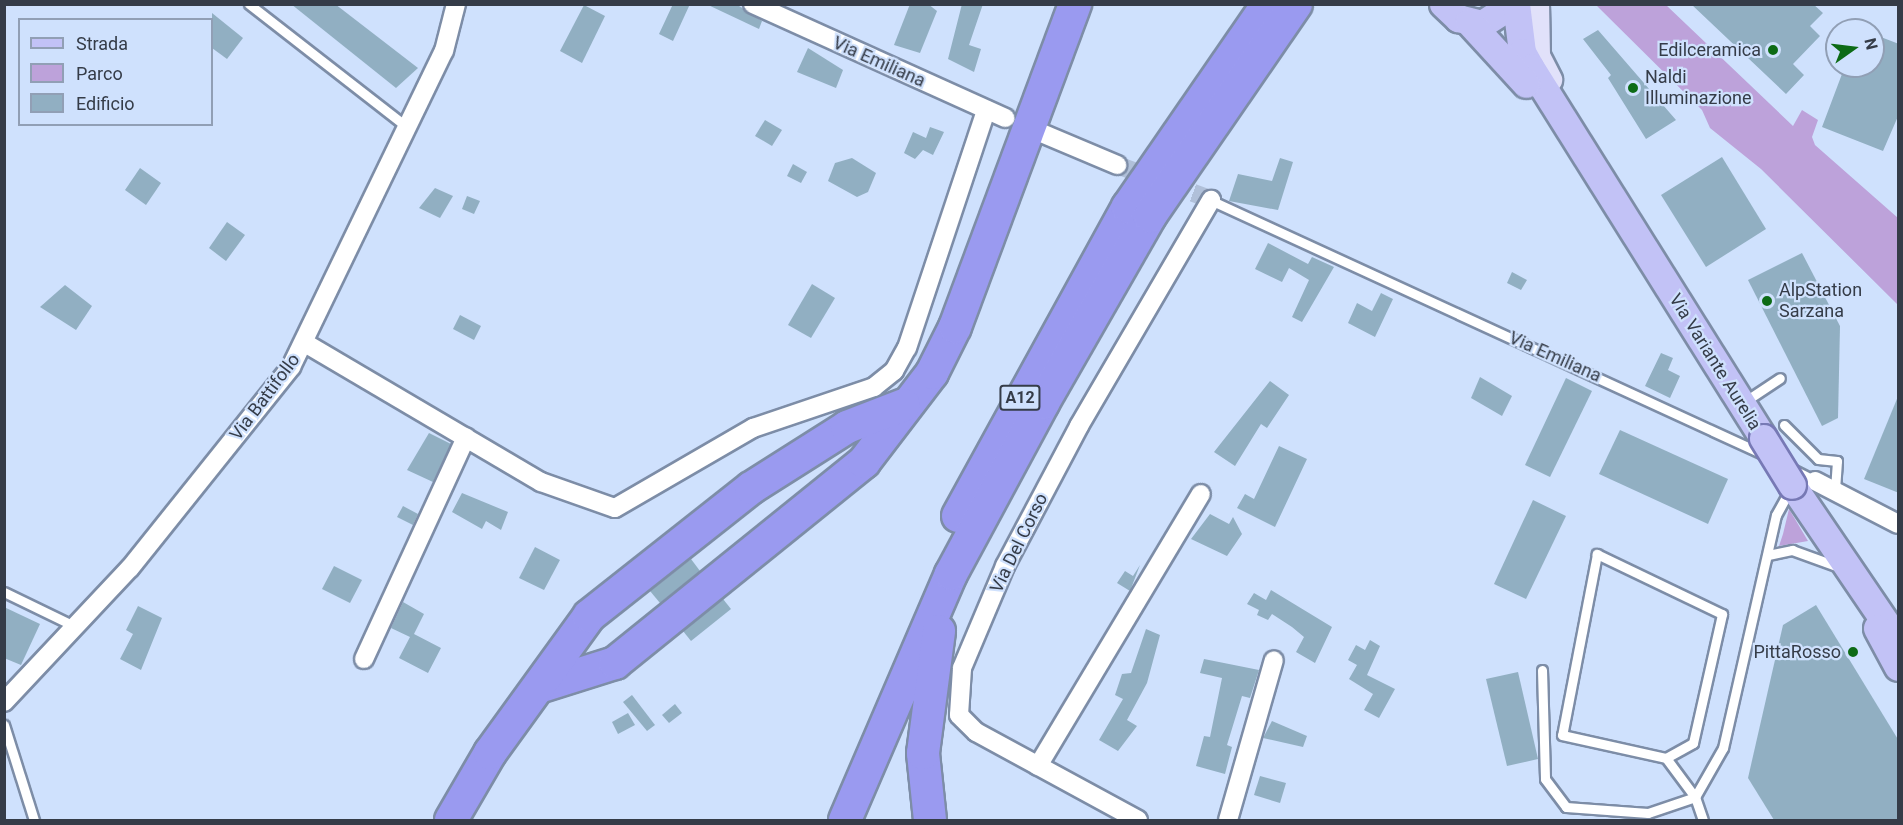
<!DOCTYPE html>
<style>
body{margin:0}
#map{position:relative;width:1903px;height:825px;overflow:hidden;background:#cfe1fd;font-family:Roboto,sans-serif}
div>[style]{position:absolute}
.green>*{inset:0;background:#bda2da}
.building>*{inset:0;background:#91afc2}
.minor-tunnel>*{height:18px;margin-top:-9px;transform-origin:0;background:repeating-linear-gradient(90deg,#b0c0d9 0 18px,transparent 0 27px)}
.roads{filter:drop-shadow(2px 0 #7d8da7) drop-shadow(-2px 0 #7d8da7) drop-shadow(0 2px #7d8da7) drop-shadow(0 -2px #7d8da7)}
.service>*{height:9px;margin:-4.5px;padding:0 4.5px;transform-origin:4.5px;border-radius:4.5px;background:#fff}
.minor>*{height:18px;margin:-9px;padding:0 9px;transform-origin:9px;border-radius:9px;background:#fff}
.secondary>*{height:24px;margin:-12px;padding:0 12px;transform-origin:12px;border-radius:12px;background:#e1e1fa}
.primary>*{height:27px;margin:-13.5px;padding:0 13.5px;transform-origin:13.5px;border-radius:13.5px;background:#c2c2f6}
.motorway>*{height:32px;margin:-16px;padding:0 16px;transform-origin:16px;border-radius:16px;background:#9a9af0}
.bridges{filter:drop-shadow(2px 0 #7779b5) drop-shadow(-2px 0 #7779b5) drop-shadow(0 2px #7779b5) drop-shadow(0 -2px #7779b5)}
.primary-bridge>*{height:27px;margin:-13.5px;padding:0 13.5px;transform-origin:13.5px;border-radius:13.5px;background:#c2c2f6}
.dots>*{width:16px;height:16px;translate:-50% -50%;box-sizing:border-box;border:3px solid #cfe1fd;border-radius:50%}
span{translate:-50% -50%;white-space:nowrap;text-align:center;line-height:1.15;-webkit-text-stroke:4.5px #cfe1fd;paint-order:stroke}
.shield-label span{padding:2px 4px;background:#cfe1fd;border:2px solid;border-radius:4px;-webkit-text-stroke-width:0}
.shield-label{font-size:16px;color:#353c48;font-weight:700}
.poi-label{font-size:18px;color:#353c48}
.right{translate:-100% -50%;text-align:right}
.left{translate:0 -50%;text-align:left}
.street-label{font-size:18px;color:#353c48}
.frame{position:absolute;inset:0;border:6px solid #353c48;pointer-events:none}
.legend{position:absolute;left:18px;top:18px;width:195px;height:108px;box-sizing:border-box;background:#cfe1fd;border:2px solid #919fb5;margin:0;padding:8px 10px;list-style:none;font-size:18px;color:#353c48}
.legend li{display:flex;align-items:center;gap:12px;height:30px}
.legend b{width:30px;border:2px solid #919fb5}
.north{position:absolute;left:1825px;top:18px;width:60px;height:60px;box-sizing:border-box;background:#cfe1fd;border:2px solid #919fb5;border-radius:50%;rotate:76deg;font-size:16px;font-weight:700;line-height:24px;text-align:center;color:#353c48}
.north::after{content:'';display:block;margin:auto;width:21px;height:27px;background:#0d6b16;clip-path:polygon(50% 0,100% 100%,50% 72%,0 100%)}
</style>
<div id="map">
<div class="green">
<i style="clip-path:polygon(1596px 5px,1666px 5px,1793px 126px,1802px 110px,1818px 120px,1812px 137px,1815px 145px,1898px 218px,1898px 305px,1761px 169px,1710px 128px,1702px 110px)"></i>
<i style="clip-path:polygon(1789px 509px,1808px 541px,1779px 546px,1783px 534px)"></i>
</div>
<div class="building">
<i style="clip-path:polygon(291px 4px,335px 4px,418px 68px,396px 88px)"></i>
<i style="clip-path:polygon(673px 4px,690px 4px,673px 41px,659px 34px)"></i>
<i style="clip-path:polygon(706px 4px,736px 4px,762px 21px,759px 29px)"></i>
<i style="clip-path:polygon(910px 4px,928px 4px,937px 11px,920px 53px,894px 45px)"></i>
<i style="clip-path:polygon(962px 4px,983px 4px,969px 45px,981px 49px,974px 72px,948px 59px)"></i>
<i style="clip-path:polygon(1691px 4px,1813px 4px,1823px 13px,1810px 26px,1820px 36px,1793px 64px,1804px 75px,1786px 94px)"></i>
<i style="clip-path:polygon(584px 5px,605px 16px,582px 63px,560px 51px)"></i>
<i style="clip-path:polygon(212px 13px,243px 38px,227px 59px,212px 48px)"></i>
<i style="clip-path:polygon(1598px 30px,1676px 120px,1646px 139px,1608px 78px,1611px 75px,1583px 39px)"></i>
<i style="clip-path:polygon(1873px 34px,1899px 44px,1899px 114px,1883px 151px,1822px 127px,1845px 66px,1873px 66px)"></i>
<i style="clip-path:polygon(808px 48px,843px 70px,836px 88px,797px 72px)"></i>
<i style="clip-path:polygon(765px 120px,782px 130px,772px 146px,755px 136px)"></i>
<i style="clip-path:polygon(930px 127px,944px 132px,933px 155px,923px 150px,915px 159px,904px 153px,913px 132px,926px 138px)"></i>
<i style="clip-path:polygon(1722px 157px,1766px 229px,1706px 267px,1661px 195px)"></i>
<i style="clip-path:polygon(852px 158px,876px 173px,868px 192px,857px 197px,828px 181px,835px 163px)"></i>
<i style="clip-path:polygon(1280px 158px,1293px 162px,1278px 210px,1229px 201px,1238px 174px,1272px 181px)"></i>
<i style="clip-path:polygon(793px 164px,807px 172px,801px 183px,787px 176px)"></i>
<i style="clip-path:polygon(140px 168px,161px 183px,146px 205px,125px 190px)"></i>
<i style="clip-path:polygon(435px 188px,453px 196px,440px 218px,419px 208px)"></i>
<i style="clip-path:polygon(467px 196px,480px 201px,474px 214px,462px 209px)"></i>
<i style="clip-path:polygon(227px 222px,245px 235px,226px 261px,209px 248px)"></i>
<i style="clip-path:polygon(1268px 243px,1308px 264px,1312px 257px,1334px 267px,1302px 322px,1292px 317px,1309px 280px,1289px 268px,1282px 282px,1255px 269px)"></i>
<i style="clip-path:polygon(1802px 253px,1840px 326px,1838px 418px,1822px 426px,1748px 280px)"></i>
<i style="clip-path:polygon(1512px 272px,1527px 280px,1521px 290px,1507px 283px)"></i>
<i style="clip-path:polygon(812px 284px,835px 298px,811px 338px,788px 325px)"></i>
<i style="clip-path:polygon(65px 285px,92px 306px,76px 330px,40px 307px)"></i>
<i style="clip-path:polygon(1381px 293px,1393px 299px,1375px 337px,1348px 323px,1357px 303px,1372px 311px)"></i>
<i style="clip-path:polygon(460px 315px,481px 326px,474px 340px,453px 329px)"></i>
<i style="clip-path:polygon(1661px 353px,1673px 358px,1668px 370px,1680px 376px,1670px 398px,1645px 386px)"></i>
<i style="clip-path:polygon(1480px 377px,1512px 396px,1502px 416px,1471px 398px)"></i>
<i style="clip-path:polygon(1566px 378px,1592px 391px,1550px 477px,1525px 465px)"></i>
<i style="clip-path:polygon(1270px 381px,1289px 395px,1267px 428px,1261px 424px,1235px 466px,1214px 452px)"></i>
<i style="clip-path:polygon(1899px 394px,1899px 493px,1864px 479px)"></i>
<i style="clip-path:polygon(1620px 430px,1728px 479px,1708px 524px,1599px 474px)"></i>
<i style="clip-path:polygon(429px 433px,451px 444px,433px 482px,407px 470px)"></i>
<i style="clip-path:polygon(1279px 446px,1307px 459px,1275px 527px,1237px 508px,1245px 494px,1254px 499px)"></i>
<i style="clip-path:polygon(462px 493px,508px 512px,501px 530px,486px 521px,482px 529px,452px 512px)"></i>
<i style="clip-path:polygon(1533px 500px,1566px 516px,1526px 599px,1494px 584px)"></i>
<i style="clip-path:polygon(403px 506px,418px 514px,413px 525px,397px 517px)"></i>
<i style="clip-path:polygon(1210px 514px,1229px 524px,1233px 517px,1242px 534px,1227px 556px,1191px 539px)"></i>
<i style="clip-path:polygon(535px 547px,560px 560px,544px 590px,519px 578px)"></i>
<i style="clip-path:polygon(691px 559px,700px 571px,660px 603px,650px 591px)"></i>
<i style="clip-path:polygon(1140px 565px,1130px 591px,1117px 583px,1125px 571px,1133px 576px)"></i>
<i style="clip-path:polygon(334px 566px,362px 580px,350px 603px,322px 589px)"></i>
<i style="clip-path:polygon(1271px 590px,1332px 627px,1315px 663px,1296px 652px,1304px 637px,1292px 627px,1272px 614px,1268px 620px,1257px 615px,1259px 610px,1247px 604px,1254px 593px,1266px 600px)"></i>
<i style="clip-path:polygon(723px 599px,731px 609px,691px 641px,683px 631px)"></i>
<i style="clip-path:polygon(403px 602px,424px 614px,414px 634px,441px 648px,428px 673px,399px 658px,410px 637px,391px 628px)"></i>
<i style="clip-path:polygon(1816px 605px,1899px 741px,1899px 820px,1774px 820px,1748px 778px,1783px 625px)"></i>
<i style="clip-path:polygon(138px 606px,162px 618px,141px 670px,120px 659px,133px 634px,126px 630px)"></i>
<i style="clip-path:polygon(4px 607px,40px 624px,21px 665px,4px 658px)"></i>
<i style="clip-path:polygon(1146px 629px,1160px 635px,1147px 683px,1127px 720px,1137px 726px,1118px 751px,1099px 740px,1123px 699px,1115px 695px,1122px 674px,1131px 673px)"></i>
<i style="clip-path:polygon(1370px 640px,1380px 646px,1367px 675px,1395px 689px,1379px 718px,1364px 710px,1373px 694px,1349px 679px,1357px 665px,1348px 660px,1356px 645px,1365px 650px)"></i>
<i style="clip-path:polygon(1204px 659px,1259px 670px,1250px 698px,1242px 696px,1227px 745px,1232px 747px,1225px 774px,1196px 766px,1204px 736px,1210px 737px,1222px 678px,1200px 673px)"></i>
<i style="clip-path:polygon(1518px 672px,1538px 759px,1507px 766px,1486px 679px)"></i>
<i style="clip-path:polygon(632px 695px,655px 725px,647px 731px,623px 702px)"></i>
<i style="clip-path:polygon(675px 704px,682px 713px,669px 723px,662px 715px)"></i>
<i style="clip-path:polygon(628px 713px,635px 725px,618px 734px,612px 722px)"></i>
<i style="clip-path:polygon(1272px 721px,1307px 736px,1303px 747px,1263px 738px)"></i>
<i style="clip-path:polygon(1260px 776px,1286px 783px,1280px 803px,1254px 795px)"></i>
</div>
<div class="minor-tunnel">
<i style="left:1117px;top:165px;width:96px;rotate:20.1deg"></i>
</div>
<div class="roads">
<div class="service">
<i style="left:249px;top:4px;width:200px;rotate:37.9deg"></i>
<i style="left:1208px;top:199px;width:613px;rotate:24.68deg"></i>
<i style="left:1744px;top:402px;width:43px;rotate:-33.7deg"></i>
<i style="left:1784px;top:425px;width:48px;rotate:45deg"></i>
<i style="left:1818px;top:459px;width:19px;rotate:6deg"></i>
<i style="left:1837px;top:461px;width:30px;rotate:94deg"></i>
<i style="left:1790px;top:468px;width:28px;rotate:27deg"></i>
<i style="left:1768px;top:555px;width:25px;rotate:-12deg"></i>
<i style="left:1792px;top:550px;width:47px;rotate:20deg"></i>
<i style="left:4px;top:592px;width:78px;rotate:25.9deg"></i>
<i style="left:1542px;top:670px;width:109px;rotate:88.4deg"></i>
<i style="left:1545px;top:779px;width:35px;rotate:53deg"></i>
<i style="left:1566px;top:807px;width:82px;rotate:4.2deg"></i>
<i style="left:1648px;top:813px;width:50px;rotate:-18.8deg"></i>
<i style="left:1695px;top:797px;width:56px;rotate:-60.3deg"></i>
<i style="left:1723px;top:748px;width:239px;rotate:-77.2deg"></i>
<i style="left:1776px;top:515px;width:31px;rotate:-61deg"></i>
<i style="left:4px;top:725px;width:100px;rotate:72.5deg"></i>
<i style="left:1666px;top:758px;width:31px;rotate:-29deg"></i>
<i style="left:1693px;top:743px;width:132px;rotate:-77.3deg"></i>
<i style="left:1722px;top:614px;width:139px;rotate:-154.4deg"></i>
<i style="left:1597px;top:554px;width:184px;rotate:100.9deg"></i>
<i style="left:1562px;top:735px;width:107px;rotate:12.5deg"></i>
<i style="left:1666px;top:758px;width:49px;rotate:53.4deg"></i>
<i style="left:1695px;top:797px;width:24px;rotate:71deg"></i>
</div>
<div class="minor">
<i style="left:753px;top:4px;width:277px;rotate:24.3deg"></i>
<i style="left:1039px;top:132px;width:85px;rotate:22.9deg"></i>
<i style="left:305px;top:343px;width:274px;rotate:30.5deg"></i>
<i style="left:541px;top:482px;width:78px;rotate:19.4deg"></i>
<i style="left:615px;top:508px;width:160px;rotate:-30.1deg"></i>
<i style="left:753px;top:428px;width:128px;rotate:-18.7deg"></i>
<i style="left:874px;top:387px;width:26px;rotate:-39deg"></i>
<i style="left:894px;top:371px;width:26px;rotate:-61deg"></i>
<i style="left:907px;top:348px;width:251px;rotate:-71.6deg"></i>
<i style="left:1815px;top:481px;width:93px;rotate:27.4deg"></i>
<i style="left:364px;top:659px;width:244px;rotate:-65.3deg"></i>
<i style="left:4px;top:702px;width:184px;rotate:-46.8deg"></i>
<i style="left:130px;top:568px;width:258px;rotate:-51.3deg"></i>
<i style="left:291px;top:367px;width:351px;rotate:-64.2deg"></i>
<i style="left:444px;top:51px;width:49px;rotate:-75.7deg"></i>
<i style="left:1038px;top:766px;width:317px;rotate:-59.1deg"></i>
<i style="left:1138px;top:820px;width:184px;rotate:-151.5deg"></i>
<i style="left:976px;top:732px;width:24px;rotate:-135deg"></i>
<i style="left:959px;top:715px;width:47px;rotate:-86.3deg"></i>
<i style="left:962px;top:668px;width:111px;rotate:-67.1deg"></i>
<i style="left:1005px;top:566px;width:158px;rotate:-62.1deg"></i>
<i style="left:1079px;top:426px;width:262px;rotate:-59.7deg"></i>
<i style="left:1228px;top:820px;width:166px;rotate:-74deg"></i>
</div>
<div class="secondary">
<i style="left:1537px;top:4px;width:52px;rotate:88.9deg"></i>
<i style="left:1538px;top:56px;width:27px;rotate:63deg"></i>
</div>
<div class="primary">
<i style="left:1443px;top:4px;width:21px;rotate:43deg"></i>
<i style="left:1458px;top:18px;width:25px;rotate:14deg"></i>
<i style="left:1482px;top:24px;width:37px;rotate:-33deg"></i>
<i style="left:1516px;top:4px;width:48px;rotate:82.9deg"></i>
<i style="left:1522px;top:52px;width:18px;rotate:61deg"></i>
<i style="left:1531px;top:68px;width:437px;rotate:57.9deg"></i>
<i style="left:1469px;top:22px;width:84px;rotate:47.4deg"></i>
<i style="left:1792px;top:485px;width:189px;rotate:55.8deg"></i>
<i style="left:1877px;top:628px;width:44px;rotate:61.7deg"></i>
</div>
<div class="motorway">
<i style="left:958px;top:516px;width:353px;rotate:-61.2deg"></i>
<i style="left:1128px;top:207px;width:247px;rotate:-55.4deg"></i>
<i style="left:542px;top:686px;width:77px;rotate:-17.5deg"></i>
<i style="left:615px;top:663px;width:320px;rotate:-38.9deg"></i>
<i style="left:864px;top:462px;width:112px;rotate:-52.6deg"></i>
<i style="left:932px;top:373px;width:51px;rotate:-63.4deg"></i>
<i style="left:955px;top:327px;width:345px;rotate:-69.6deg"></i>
<i style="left:451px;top:820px;width:78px;rotate:-59.8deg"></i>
<i style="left:490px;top:753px;width:169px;rotate:-54.1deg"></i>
<i style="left:589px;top:616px;width:206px;rotate:-38.3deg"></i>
<i style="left:751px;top:488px;width:114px;rotate:-32.4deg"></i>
<i style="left:847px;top:427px;width:61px;rotate:-21.1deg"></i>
<i style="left:845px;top:820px;width:268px;rotate:-66.7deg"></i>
<i style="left:951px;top:574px;width:194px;rotate:-61.7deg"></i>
<i style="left:1043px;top:403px;width:215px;rotate:-60.2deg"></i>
<i style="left:1150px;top:216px;width:257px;rotate:-55.4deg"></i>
<i style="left:930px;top:820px;width:67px;rotate:-96deg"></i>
<i style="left:923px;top:753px;width:123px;rotate:-82.5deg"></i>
</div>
</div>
<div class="bridges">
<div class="primary-bridge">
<i style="left:1763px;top:438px;width:55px;rotate:58.3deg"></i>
</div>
</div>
<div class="dots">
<i style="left:1773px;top:50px;background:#0d6b16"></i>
<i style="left:1633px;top:88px;background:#0d6b16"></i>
<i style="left:1767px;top:301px;background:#0d6b16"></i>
<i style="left:1853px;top:652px;background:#0d6b16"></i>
</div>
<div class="shield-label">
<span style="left:1020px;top:398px">A12</span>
</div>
<div class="poi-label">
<span class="right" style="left:1761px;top:50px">Edilceramica</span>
<span class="left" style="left:1645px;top:88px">Naldi<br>Illuminazione</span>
<span class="left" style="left:1779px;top:301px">AlpStation<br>Sarzana</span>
<span class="right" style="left:1841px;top:652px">PittaRosso</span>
</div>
<div class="street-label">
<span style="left:879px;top:62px;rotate:24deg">Via Emiliana</span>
<span style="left:1555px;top:357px;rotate:24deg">Via Emiliana</span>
<span style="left:1715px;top:362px;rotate:58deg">Via Variante Aurelia</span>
<span style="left:265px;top:397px;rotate:-53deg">Via Battifollo</span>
<span style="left:1019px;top:543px;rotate:-64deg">Via Del Corso</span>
</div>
<div class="frame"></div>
<ul class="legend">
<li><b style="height:8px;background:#c2c2f6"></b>Strada</li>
<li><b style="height:16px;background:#bda2da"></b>Parco</li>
<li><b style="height:16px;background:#91afc2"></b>Edificio</li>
</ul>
<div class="north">N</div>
</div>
